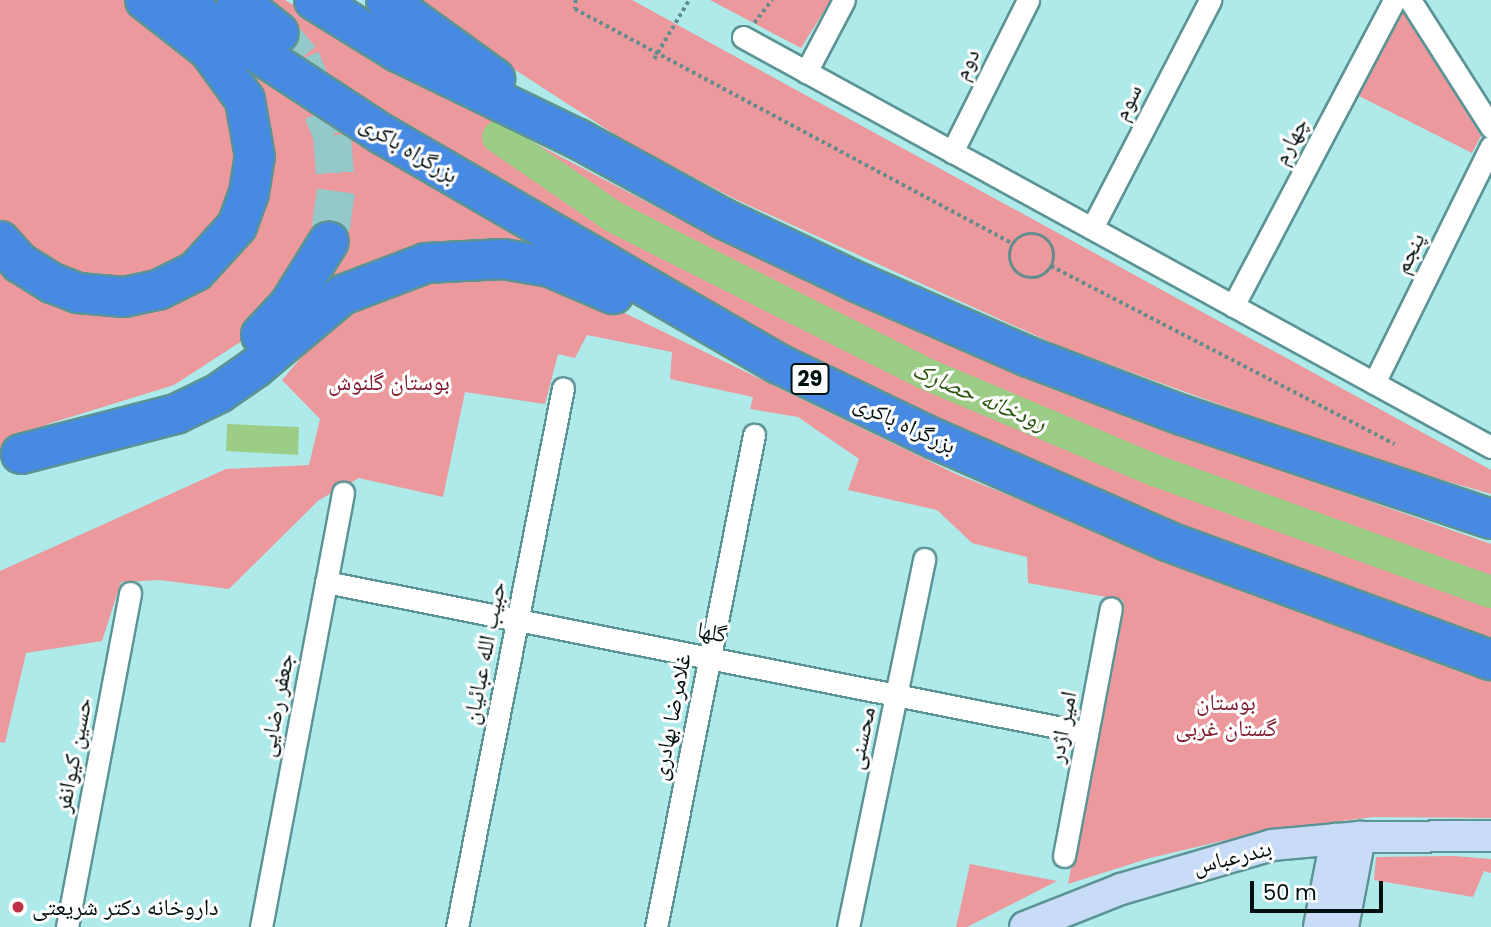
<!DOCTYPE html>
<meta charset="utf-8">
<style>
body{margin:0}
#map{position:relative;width:1491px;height:927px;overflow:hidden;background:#afeaea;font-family:Poppins,"Noto Naskh Arabic",sans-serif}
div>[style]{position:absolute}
.green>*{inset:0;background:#eb999d}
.water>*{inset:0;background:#9ccd86}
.river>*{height:32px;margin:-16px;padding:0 16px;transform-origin:16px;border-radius:16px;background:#9ccd86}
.highway-tunnel>*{height:38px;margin-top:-19px;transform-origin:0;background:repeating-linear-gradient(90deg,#95c9c9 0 38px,transparent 0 57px)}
.path>*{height:3.5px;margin-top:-1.75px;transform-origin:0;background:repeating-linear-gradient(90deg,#648c8d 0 3.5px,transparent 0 7px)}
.path>.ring{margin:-1.75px;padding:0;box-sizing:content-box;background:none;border:3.5px solid #648c8d;border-radius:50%}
.roads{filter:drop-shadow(2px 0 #5c9495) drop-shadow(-2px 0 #5c9495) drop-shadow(0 2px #5c9495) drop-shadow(0 -2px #5c9495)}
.street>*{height:21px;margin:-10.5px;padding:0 10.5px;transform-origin:10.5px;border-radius:10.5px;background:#fff}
.secondary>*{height:30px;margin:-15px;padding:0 15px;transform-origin:15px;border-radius:15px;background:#c8dcf7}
.highway>*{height:38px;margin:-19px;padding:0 19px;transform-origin:19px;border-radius:19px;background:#468ae3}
.dots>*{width:19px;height:19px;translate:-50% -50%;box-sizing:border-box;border:4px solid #fefefe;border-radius:50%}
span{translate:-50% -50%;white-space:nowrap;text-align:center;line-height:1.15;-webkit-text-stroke:6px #fefefe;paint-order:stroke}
.shield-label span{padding:2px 5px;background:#fefefe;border:2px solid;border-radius:5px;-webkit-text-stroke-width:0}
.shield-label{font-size:21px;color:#000f10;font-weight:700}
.street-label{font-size:23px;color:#000f10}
.park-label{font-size:23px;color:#831a2d}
.poi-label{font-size:23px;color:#000f10}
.left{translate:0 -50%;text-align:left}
.water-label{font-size:24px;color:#2a560d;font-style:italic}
.scale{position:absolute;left:1250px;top:881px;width:133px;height:32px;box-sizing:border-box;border:4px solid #000f10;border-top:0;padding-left:9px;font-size:21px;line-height:24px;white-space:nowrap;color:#000f10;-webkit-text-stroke:5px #fefefe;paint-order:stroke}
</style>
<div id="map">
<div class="green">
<i style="clip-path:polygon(0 0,135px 0,218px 69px,249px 166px,202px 259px,87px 289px,0 226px)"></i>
<i style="clip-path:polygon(203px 0,217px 0,278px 46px,297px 21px,265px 0,285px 0,529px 140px,687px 223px,856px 301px,1122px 414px,1491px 544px,1491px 642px,1180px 525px,856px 383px,591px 241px,344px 95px)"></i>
<i style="clip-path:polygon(407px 0,632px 0,1491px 470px,1491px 494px,1370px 459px,1059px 346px,737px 200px,628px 143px)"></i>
<i style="clip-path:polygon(710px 0,831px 0,801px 48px)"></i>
<i style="clip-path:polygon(1401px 6px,1481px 136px,1472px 153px,1359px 96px)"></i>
<i style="clip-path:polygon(211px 44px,593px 276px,470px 249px,180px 398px,273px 336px,245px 339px,174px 385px,48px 424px,0 452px,0 253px,122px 304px,252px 208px)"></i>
<i style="clip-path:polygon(493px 273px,567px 285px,956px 474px,1281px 605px,1491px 679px,1491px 818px,1373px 817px,1264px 831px,1150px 858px,1068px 884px,1123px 600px,1028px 583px,1027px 557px,972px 543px,937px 510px,848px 490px,859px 459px,798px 417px,750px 409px,753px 397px,670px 379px,672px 352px,587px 335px,575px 358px,558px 354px,545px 404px,465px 392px,443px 497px,359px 478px,319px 500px,229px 589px,160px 580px,121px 582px,102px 641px,26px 653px,5px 743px,0 742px,0 571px,226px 469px,309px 465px,320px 419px,282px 380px,305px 353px,358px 306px,423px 283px)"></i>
<i style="clip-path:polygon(1454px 856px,1491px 859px,1491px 873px,1484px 871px,1473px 897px,1374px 880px,1376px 857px)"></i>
<i style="clip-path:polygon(970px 864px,1057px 881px,967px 927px,956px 927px)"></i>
</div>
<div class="water">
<i style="clip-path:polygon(227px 424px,299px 427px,298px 455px,226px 451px)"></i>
</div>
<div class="river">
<i style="left:498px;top:137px;width:141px;rotate:34.6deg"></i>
<i style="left:614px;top:217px;width:347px;rotate:26.7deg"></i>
<i style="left:924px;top:373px;width:250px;rotate:22.9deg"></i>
<i style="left:1154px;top:470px;width:358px;rotate:19.9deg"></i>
</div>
<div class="highway-tunnel">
<i style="left:279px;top:33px;width:34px;rotate:50deg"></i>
<i style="left:301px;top:59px;width:82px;rotate:67.8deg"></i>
<i style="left:332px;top:135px;width:56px;rotate:85.9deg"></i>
<i style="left:336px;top:191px;width:50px;rotate:98deg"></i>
</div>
<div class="path">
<i style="left:576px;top:0;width:9px;rotate:96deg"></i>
<i style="left:575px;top:9px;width:497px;rotate:28.2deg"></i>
<i style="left:754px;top:23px;width:29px;rotate:-52deg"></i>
<i style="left:654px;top:59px;width:69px;rotate:-59.3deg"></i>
<i class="ring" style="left:1010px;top:234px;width:40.5px;height:40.5px"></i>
<i style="left:1051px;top:266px;width:387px;rotate:27.4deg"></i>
</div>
<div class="roads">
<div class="street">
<i style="left:1410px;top:0;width:151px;rotate:57.5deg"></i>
<i style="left:743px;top:37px;width:853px;rotate:28.73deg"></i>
<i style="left:806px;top:72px;width:81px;rotate:-62.2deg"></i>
<i style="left:952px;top:152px;width:170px;rotate:-63.4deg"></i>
<i style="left:1092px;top:228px;width:257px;rotate:-62.6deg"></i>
<i style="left:1233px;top:306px;width:346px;rotate:-62.2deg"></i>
<i style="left:1374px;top:383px;width:264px;rotate:-63.7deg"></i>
<i style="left:326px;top:582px;width:776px;rotate:11.22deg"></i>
<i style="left:1064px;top:856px;width:252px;rotate:-79.3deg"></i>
<i style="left:67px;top:927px;width:340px;rotate:-79.3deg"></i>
<i style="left:261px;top:927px;width:442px;rotate:-79.3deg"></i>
<i style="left:457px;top:927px;width:549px;rotate:-78.87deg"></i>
<i style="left:656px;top:927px;width:502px;rotate:-78.73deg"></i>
<i style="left:848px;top:927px;width:376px;rotate:-78.3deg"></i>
</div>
<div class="secondary">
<i style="left:1025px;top:927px;width:103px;rotate:-21.6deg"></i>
<i style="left:1121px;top:889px;width:157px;rotate:-16.2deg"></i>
<i style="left:1272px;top:845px;width:88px;rotate:-5.2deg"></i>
<i style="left:1360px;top:837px;width:131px;rotate:-0.4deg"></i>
<i style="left:1319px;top:927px;width:90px;rotate:-79.1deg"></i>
<i style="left:1343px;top:927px;width:92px;rotate:-79.3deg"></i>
</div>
<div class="highway">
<i style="left:177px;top:0;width:245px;rotate:33.2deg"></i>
<i style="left:382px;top:134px;width:459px;rotate:30.1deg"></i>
<i style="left:779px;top:364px;width:173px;rotate:25.7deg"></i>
<i style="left:935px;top:439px;width:253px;rotate:23.7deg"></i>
<i style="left:1167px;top:541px;width:345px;rotate:20.2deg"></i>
<i style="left:237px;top:0;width:53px;rotate:38.2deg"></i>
<i style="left:314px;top:0;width:99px;rotate:31.8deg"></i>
<i style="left:398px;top:52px;width:200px;rotate:25.8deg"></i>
<i style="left:578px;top:139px;width:166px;rotate:28.7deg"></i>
<i style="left:724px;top:219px;width:147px;rotate:25.3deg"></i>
<i style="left:857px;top:282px;width:188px;rotate:23.6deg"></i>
<i style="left:1029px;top:357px;width:164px;rotate:20.8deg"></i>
<i style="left:1182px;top:415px;width:326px;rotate:18.6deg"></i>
<i style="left:386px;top:0;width:135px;rotate:35.9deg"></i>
<i style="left:0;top:241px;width:30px;rotate:48deg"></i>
<i style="left:20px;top:263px;width:38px;rotate:32deg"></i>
<i style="left:52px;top:283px;width:28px;rotate:21deg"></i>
<i style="left:78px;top:293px;width:46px;rotate:5deg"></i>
<i style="left:124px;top:297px;width:35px;rotate:-12deg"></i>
<i style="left:158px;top:290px;width:42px;rotate:-26.6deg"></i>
<i style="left:196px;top:271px;width:61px;rotate:-47.7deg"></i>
<i style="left:237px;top:226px;width:35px;rotate:-70deg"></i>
<i style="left:249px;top:193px;width:36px;rotate:-81deg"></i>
<i style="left:255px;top:157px;width:58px;rotate:-100deg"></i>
<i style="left:245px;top:100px;width:62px;rotate:-125.8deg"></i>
<i style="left:209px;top:50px;width:81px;rotate:-142deg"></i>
<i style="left:261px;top:335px;width:41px;rotate:-47deg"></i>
<i style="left:289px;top:305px;width:75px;rotate:-58deg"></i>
<i style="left:21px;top:454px;width:160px;rotate:-14.5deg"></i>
<i style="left:176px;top:414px;width:48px;rotate:-26deg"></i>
<i style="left:219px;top:393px;width:44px;rotate:-34.8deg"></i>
<i style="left:255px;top:368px;width:114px;rotate:-40deg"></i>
<i style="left:342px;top:295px;width:90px;rotate:-20.9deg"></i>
<i style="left:426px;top:263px;width:77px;rotate:-3deg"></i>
<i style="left:503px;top:259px;width:48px;rotate:9.7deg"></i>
<i style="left:550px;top:267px;width:69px;rotate:23.2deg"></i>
</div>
</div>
<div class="dots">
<i style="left:18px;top:907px;background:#c02f48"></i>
</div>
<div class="shield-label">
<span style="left:810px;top:379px">29</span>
</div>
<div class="street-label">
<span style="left:966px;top:64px;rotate:-63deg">دوم</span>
<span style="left:1127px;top:102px;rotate:-63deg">سوم</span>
<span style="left:1290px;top:141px;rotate:-62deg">چهارم</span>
<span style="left:409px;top:149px;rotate:31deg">بزرگراه باکری</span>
<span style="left:1409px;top:253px;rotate:-64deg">پنجم</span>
<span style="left:905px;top:424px;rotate:25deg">بزرگراه باکری</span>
<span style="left:712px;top:632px;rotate:11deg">گلها</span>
<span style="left:484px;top:653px;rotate:-79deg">حبیب الله عبائیان</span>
<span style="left:276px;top:705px;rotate:-79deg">جعفر رضایی</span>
<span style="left:671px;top:717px;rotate:-79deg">غلامرضا بهادری</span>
<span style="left:1062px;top:727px;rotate:-79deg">امیر اژدر</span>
<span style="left:861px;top:738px;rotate:-78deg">محسنی</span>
<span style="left:73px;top:755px;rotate:-79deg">حسین کیوانفر</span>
<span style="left:1232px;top:857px;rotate:-14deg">بندرعباس</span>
</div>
<div class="park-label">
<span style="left:389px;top:382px">بوستان گلنوش</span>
<span style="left:1226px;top:715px">بوستان<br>گستان غربی</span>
</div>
<div class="poi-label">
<span class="left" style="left:32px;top:907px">داروخانه دکتر شریعتی</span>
</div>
<div class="water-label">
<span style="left:980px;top:396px;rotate:23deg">رودخانه حصارک</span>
</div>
<div class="scale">50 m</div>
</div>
